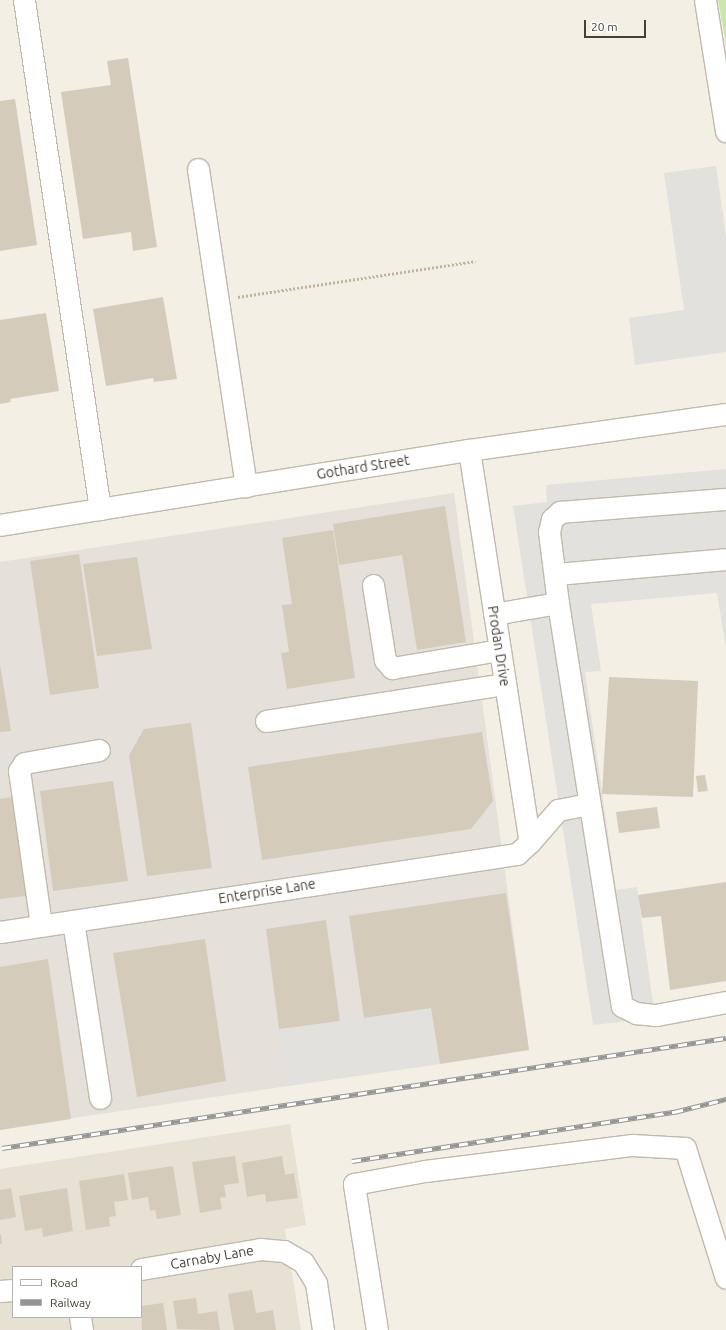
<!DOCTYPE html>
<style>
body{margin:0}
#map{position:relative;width:726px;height:1330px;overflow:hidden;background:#f3efe5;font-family:Ubuntu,sans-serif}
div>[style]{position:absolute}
.residential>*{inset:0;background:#e7e1d3}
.industrial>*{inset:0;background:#e5e0da}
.green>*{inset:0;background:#cbe8ac}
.parking>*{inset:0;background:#e3e1dd}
.building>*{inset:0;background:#d5cbba}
.path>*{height:2.5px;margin-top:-1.25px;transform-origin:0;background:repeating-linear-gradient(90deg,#c0b398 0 2px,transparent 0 4px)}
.roads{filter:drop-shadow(1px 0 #c1baaa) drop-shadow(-1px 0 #c1baaa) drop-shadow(0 1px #c1baaa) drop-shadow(0 -1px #c1baaa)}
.minor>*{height:21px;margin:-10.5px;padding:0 10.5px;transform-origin:10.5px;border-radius:10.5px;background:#fff}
.rail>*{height:4.5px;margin-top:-2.25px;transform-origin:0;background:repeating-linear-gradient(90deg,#fff 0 9px,#959595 0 18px);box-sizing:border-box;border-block:1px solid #959595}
span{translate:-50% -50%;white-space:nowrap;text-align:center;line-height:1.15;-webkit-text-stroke:3.5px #fff;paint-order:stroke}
.street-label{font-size:14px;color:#453f34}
.legend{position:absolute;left:12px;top:1266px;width:130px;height:52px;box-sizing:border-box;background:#fff;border:1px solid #b5b2ae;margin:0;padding:5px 7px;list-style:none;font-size:12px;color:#453f34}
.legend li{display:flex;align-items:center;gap:8px;height:20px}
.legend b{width:20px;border:1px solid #b5b2ae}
.scale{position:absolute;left:584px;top:20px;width:62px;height:18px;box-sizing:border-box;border:2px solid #453f34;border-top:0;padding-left:5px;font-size:12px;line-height:14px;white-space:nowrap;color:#453f34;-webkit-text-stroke:3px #fff;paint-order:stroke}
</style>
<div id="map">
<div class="residential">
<i style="clip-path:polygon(evenodd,290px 1124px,306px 1225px,285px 1229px,301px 1330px,0 1330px,0 1169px,290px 1124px,13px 1267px,141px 1267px,141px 1317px,13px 1317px,13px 1267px)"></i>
</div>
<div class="industrial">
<i style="clip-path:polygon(454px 493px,529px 1050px,0 1129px,0 562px)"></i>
</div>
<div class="green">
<i style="clip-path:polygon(718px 0,726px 0,726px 44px)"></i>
</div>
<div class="parking">
<i style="clip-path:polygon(716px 166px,726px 237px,726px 352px,635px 365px,629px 318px,684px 310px,664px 173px)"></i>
<i style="clip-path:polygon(726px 469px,726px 648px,717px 593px,591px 604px,601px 671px,585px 672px,616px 890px,637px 887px,655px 1018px,593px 1025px,513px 506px,547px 502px,546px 485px)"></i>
<i style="clip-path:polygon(431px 1008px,440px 1064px,288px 1086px,279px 1029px)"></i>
</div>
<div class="building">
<i style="clip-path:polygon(128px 58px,157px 247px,133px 251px,131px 232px,83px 239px,61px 92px,111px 85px,107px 61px)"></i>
<i style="clip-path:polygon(15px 99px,37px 245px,0 251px,0 101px)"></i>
<i style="clip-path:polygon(163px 297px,177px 379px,154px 382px,153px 378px,106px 386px,93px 309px)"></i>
<i style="clip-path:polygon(46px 313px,59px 391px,10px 399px,11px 402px,0 404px,0 320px)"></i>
<i style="clip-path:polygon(445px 506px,466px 642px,417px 650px,402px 555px,339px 565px,333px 524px)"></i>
<i style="clip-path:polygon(333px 530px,355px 678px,287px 689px,281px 653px,289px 652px,282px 605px,292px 604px,282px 538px)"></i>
<i style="clip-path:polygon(79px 554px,99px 688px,50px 695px,30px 561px)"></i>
<i style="clip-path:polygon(137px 557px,152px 649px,97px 656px,83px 564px)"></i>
<i style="clip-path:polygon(0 664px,11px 731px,0 732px)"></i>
<i style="clip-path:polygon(609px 677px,698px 681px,693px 797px,602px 794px)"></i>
<i style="clip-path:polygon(191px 723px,212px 868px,147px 876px,129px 755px,144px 729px)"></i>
<i style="clip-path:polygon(482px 732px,493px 801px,471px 829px,262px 860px,248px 767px)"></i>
<i style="clip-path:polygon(705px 775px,708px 791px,698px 792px,696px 776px)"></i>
<i style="clip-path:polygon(113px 781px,128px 881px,53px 891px,40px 791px)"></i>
<i style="clip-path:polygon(12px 797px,26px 896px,0 899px,0 799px)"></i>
<i style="clip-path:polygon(657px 807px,660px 828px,619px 833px,616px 812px)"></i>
<i style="clip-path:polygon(726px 882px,726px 981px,670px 990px,661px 916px,642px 918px,638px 895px)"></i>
<i style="clip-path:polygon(506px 893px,529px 1050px,440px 1064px,431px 1008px,364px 1018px,349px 916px)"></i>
<i style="clip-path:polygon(326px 920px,340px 1021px,279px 1029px,266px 929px)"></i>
<i style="clip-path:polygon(205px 939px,226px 1081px,137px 1097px,113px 953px)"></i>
<i style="clip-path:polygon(48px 959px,71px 1119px,0 1130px,0 967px)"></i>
<i style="clip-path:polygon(235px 1156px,239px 1183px,224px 1185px,226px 1197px,220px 1198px,222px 1209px,200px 1213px,192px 1162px)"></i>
<i style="clip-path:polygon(282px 1156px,285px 1175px,294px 1173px,298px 1198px,266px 1202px,265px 1194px,247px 1197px,242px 1163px)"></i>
<i style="clip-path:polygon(173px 1166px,181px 1215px,157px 1219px,155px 1210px,150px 1211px,148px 1197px,132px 1200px,128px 1173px)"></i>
<i style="clip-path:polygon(124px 1174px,128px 1200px,114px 1202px,116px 1216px,109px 1217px,110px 1226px,86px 1230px,79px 1181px)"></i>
<i style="clip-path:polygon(11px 1188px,16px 1217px,0 1220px,0 1190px)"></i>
<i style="clip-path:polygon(67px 1188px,73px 1231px,43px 1237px,42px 1228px,25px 1231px,19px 1196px)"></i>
<i style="clip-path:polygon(1px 1234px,2px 1244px,0 1244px,0 1235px)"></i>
<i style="clip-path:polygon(252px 1290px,256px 1313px,273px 1310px,276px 1330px,234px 1330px,228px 1294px)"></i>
<i style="clip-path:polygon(196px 1298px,198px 1314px,217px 1311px,220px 1330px,177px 1329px,173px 1301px)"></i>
<i style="clip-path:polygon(163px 1303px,167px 1330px,142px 1330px,141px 1306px)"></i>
</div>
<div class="path">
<i style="left:238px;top:297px;width:240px;rotate:-8.6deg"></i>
</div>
<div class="roads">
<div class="minor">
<i style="left:24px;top:0;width:515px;rotate:81.51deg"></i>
<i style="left:705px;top:0;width:133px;rotate:80.9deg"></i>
<i style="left:198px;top:169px;width:321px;rotate:81.4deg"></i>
<i style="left:469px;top:450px;width:397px;rotate:81.2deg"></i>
<i style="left:0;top:525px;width:475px;rotate:-9.1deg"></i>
<i style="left:469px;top:450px;width:260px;rotate:-8deg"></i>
<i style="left:555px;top:574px;width:172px;rotate:-5deg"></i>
<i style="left:373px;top:585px;width:76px;rotate:80.9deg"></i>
<i style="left:385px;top:660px;width:11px;rotate:49deg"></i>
<i style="left:392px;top:668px;width:109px;rotate:-9.5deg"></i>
<i style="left:558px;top:603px;width:408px;rotate:81deg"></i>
<i style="left:622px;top:1006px;width:16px;rotate:27deg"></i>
<i style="left:636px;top:1013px;width:20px;rotate:6deg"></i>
<i style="left:656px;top:1015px;width:71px;rotate:-10.5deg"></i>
<i style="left:494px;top:614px;width:65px;rotate:-9.8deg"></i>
<i style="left:558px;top:603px;width:72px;rotate:-97.2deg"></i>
<i style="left:549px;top:532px;width:13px;rotate:-77deg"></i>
<i style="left:552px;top:519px;width:11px;rotate:-41deg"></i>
<i style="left:560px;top:512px;width:167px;rotate:-4.5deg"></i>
<i style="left:266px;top:721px;width:242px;rotate:-8.8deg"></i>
<i style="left:73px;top:921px;width:179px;rotate:81.3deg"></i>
<i style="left:41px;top:925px;width:156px;rotate:-98.1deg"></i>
<i style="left:19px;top:771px;width:9px;rotate:-58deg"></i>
<i style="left:24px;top:763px;width:76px;rotate:-9.8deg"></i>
<i style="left:0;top:932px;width:523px;rotate:-8.58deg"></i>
<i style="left:517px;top:854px;width:18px;rotate:-43deg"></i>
<i style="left:530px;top:842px;width:43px;rotate:-48.8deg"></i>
<i style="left:558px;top:810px;width:31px;rotate:-11deg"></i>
<i style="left:141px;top:1269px;width:121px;rotate:-9.5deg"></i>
<i style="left:260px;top:1249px;width:24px;rotate:5deg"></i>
<i style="left:284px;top:1251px;width:22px;rotate:30deg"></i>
<i style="left:303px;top:1262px;width:25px;rotate:58deg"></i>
<i style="left:316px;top:1283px;width:48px;rotate:81.5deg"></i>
<i style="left:0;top:1291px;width:13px;rotate:-4deg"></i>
<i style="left:80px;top:1317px;width:13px;rotate:81deg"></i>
<i style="left:377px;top:1330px;width:148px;rotate:-99deg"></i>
<i style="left:354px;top:1184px;width:72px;rotate:-10.4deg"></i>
<i style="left:425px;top:1171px;width:209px;rotate:-7.2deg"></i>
<i style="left:632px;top:1145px;width:53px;rotate:3.2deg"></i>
<i style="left:685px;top:1148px;width:136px;rotate:72.5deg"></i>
</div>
</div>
<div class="rail">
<i style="left:2px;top:1148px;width:732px;rotate:-8.64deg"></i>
<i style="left:352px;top:1161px;width:326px;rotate:-8.7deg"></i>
<i style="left:674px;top:1112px;width:54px;rotate:-14deg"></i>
</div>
<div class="street-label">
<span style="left:363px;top:467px;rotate:-9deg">Gothard Street</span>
<span style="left:499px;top:646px;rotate:81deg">Prodan Drive</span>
<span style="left:267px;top:891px;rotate:-9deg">Enterprise Lane</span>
<span style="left:212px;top:1257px;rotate:-10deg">Carnaby Lane</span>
</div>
<ul class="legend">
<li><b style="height:5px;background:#fff"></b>Road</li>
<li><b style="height:5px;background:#959595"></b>Railway</li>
</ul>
<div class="scale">20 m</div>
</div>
